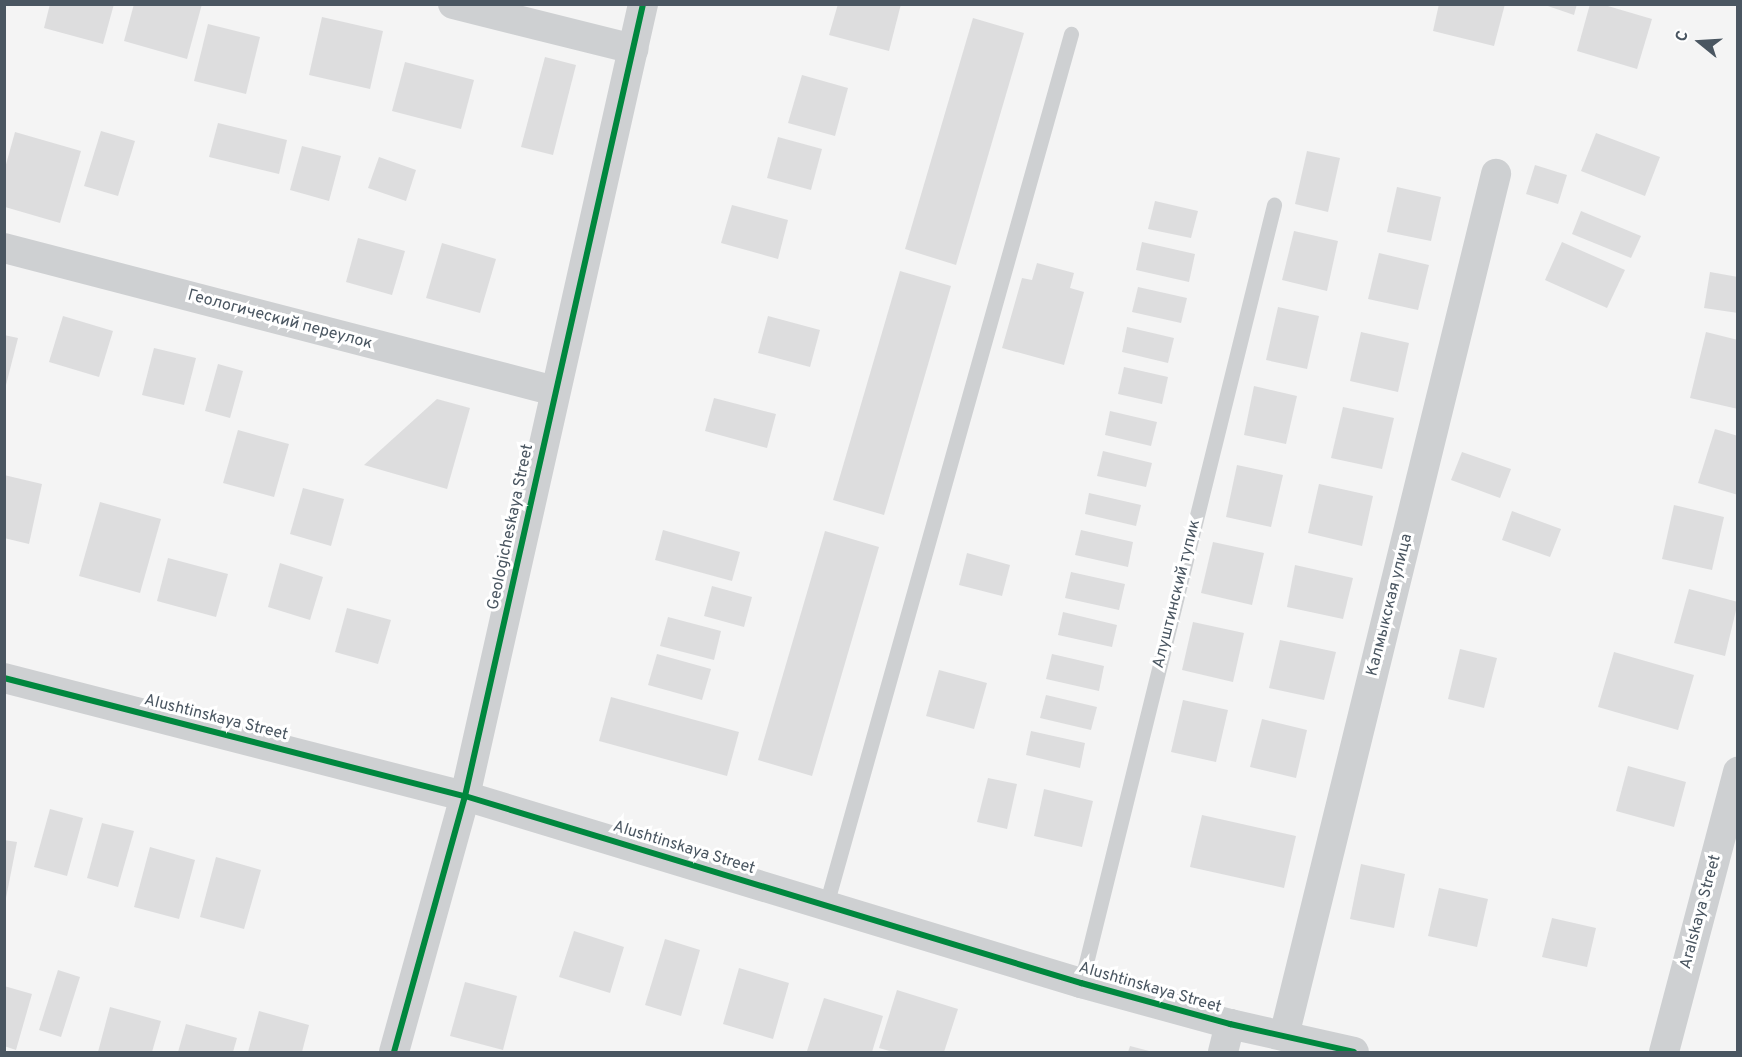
<!DOCTYPE html>
<meta charset="utf-8">
<style>
body{margin:0}
#map{position:relative;width:1742px;height:1057px;overflow:hidden;background:#f4f4f4;font-family:Overpass,sans-serif}
div>[style]{position:absolute}
.building>*{inset:0;background:#ddddde}
.service>*{height:15px;margin:-7.5px;padding:0 7.5px;transform-origin:7.5px;border-radius:7.5px;background:#ced0d2}
.minor>*{height:30px;margin:-15px;padding:0 15px;transform-origin:15px;border-radius:15px;background:#ced0d2}
.cycleway>*{height:6px;margin:-3px;padding:0 3px;transform-origin:3px;border-radius:3px;background:#00873e}
span{translate:-50% -50%;white-space:nowrap;text-align:center;line-height:1.15;-webkit-text-stroke:6px #fff;paint-order:stroke}
.street-label{font-size:16px;color:#4a5661}
.frame{position:absolute;inset:0;border:6px solid #4a5661;pointer-events:none}
.north{position:absolute;left:1670px;top:12px;width:60px;height:60px;-webkit-text-stroke:4px #fff;paint-order:stroke;rotate:288deg;font-size:16px;font-weight:700;line-height:24px;text-align:center;color:#4a5661}
.north::after{content:'';display:block;margin:auto;width:21px;height:27px;background:#4a5661;clip-path:polygon(50% 0,100% 100%,50% 72%,0 100%)}
</style>
<div id="map">
<div class="building">
<i style="clip-path:polygon(50px 4px,114px 4px,103px 44px,44px 28px)"></i>
<i style="clip-path:polygon(134px 4px,202px 4px,187px 59px,124px 41px)"></i>
<i style="clip-path:polygon(838px 4px,901px 4px,889px 51px,829px 35px)"></i>
<i style="clip-path:polygon(1439px 4px,1505px 4px,1494px 46px,1433px 31px)"></i>
<i style="clip-path:polygon(1542px 4px,1577px 4px,1574px 15px)"></i>
<i style="clip-path:polygon(1590px 4px,1601px 4px,1652px 19px,1637px 69px,1577px 51px)"></i>
<i style="clip-path:polygon(322px 17px,383px 31px,370px 89px,309px 75px)"></i>
<i style="clip-path:polygon(973px 18px,1024px 33px,956px 265px,905px 249px)"></i>
<i style="clip-path:polygon(208px 24px,260px 37px,246px 94px,194px 81px)"></i>
<i style="clip-path:polygon(545px 57px,576px 65px,553px 155px,521px 147px)"></i>
<i style="clip-path:polygon(405px 62px,474px 80px,461px 129px,392px 111px)"></i>
<i style="clip-path:polygon(802px 75px,848px 88px,835px 136px,788px 123px)"></i>
<i style="clip-path:polygon(218px 123px,287px 140px,279px 174px,209px 157px)"></i>
<i style="clip-path:polygon(101px 131px,135px 141px,118px 196px,84px 186px)"></i>
<i style="clip-path:polygon(15px 132px,81px 151px,60px 223px,5px 207px,5px 168px)"></i>
<i style="clip-path:polygon(1596px 133px,1660px 157px,1645px 196px,1581px 171px)"></i>
<i style="clip-path:polygon(778px 137px,822px 149px,811px 190px,767px 178px)"></i>
<i style="clip-path:polygon(302px 146px,341px 156px,329px 201px,290px 190px)"></i>
<i style="clip-path:polygon(1307px 151px,1340px 158px,1328px 212px,1295px 204px)"></i>
<i style="clip-path:polygon(379px 157px,416px 170px,406px 201px,368px 188px)"></i>
<i style="clip-path:polygon(1535px 165px,1567px 175px,1558px 204px,1526px 194px)"></i>
<i style="clip-path:polygon(1397px 187px,1441px 197px,1431px 241px,1387px 232px)"></i>
<i style="clip-path:polygon(1155px 201px,1198px 211px,1191px 238px,1148px 229px)"></i>
<i style="clip-path:polygon(732px 205px,788px 220px,778px 259px,721px 243px)"></i>
<i style="clip-path:polygon(1581px 211px,1641px 236px,1631px 258px,1572px 234px)"></i>
<i style="clip-path:polygon(1294px 231px,1338px 241px,1327px 291px,1282px 280px)"></i>
<i style="clip-path:polygon(358px 238px,405px 251px,392px 295px,346px 282px)"></i>
<i style="clip-path:polygon(1142px 242px,1195px 254px,1189px 282px,1136px 270px)"></i>
<i style="clip-path:polygon(1562px 242px,1625px 270px,1607px 308px,1545px 280px)"></i>
<i style="clip-path:polygon(442px 243px,496px 259px,480px 313px,426px 298px)"></i>
<i style="clip-path:polygon(1379px 253px,1429px 265px,1418px 310px,1368px 299px)"></i>
<i style="clip-path:polygon(1037px 263px,1074px 273px,1070px 288px,1084px 292px,1064px 365px,1002px 348px,1022px 278px,1032px 280px)"></i>
<i style="clip-path:polygon(900px 271px,951px 286px,884px 515px,833px 500px)"></i>
<i style="clip-path:polygon(1710px 272px,1738px 277px,1738px 313px,1704px 308px)"></i>
<i style="clip-path:polygon(1138px 287px,1187px 298px,1181px 323px,1132px 312px)"></i>
<i style="clip-path:polygon(1278px 307px,1319px 316px,1307px 369px,1266px 360px)"></i>
<i style="clip-path:polygon(63px 316px,113px 331px,99px 377px,49px 362px)"></i>
<i style="clip-path:polygon(768px 316px,820px 330px,810px 367px,758px 353px)"></i>
<i style="clip-path:polygon(1127px 327px,1174px 338px,1168px 363px,1122px 352px)"></i>
<i style="clip-path:polygon(1361px 332px,1409px 343px,1398px 392px,1350px 381px)"></i>
<i style="clip-path:polygon(1706px 332px,1738px 340px,1738px 409px,1690px 398px)"></i>
<i style="clip-path:polygon(4px 335px,18px 338px,5px 389px,4px 389px)"></i>
<i style="clip-path:polygon(154px 348px,196px 358px,184px 405px,142px 395px)"></i>
<i style="clip-path:polygon(218px 364px,243px 371px,230px 418px,205px 411px)"></i>
<i style="clip-path:polygon(1124px 367px,1168px 377px,1162px 404px,1118px 394px)"></i>
<i style="clip-path:polygon(1254px 386px,1297px 396px,1286px 444px,1244px 435px)"></i>
<i style="clip-path:polygon(714px 398px,776px 414px,767px 448px,705px 431px)"></i>
<i style="clip-path:polygon(437px 399px,470px 408px,447px 489px,364px 465px)"></i>
<i style="clip-path:polygon(1343px 407px,1394px 418px,1382px 469px,1331px 458px)"></i>
<i style="clip-path:polygon(1110px 411px,1157px 422px,1151px 446px,1105px 435px)"></i>
<i style="clip-path:polygon(1715px 429px,1738px 436px,1738px 495px,1698px 483px)"></i>
<i style="clip-path:polygon(238px 430px,289px 444px,274px 497px,223px 483px)"></i>
<i style="clip-path:polygon(1103px 451px,1152px 463px,1146px 487px,1097px 476px)"></i>
<i style="clip-path:polygon(1462px 452px,1511px 469px,1500px 498px,1451px 480px)"></i>
<i style="clip-path:polygon(1237px 465px,1283px 475px,1271px 527px,1226px 517px)"></i>
<i style="clip-path:polygon(4px 475px,42px 484px,29px 544px,4px 538px)"></i>
<i style="clip-path:polygon(1319px 484px,1373px 496px,1362px 546px,1308px 533px)"></i>
<i style="clip-path:polygon(303px 488px,344px 499px,331px 546px,290px 534px)"></i>
<i style="clip-path:polygon(1089px 493px,1141px 505px,1136px 526px,1085px 514px)"></i>
<i style="clip-path:polygon(100px 502px,161px 519px,140px 593px,79px 576px)"></i>
<i style="clip-path:polygon(1674px 505px,1724px 517px,1712px 570px,1662px 559px)"></i>
<i style="clip-path:polygon(1512px 511px,1561px 529px,1550px 557px,1502px 540px)"></i>
<i style="clip-path:polygon(663px 530px,740px 552px,732px 581px,655px 560px)"></i>
<i style="clip-path:polygon(1081px 530px,1133px 542px,1128px 567px,1075px 555px)"></i>
<i style="clip-path:polygon(825px 531px,879px 547px,812px 776px,758px 760px)"></i>
<i style="clip-path:polygon(1213px 542px,1264px 553px,1252px 605px,1201px 593px)"></i>
<i style="clip-path:polygon(967px 553px,1010px 565px,1002px 596px,959px 585px)"></i>
<i style="clip-path:polygon(168px 558px,228px 574px,216px 617px,157px 601px)"></i>
<i style="clip-path:polygon(280px 563px,323px 577px,310px 620px,268px 607px)"></i>
<i style="clip-path:polygon(1295px 565px,1353px 578px,1343px 619px,1287px 607px)"></i>
<i style="clip-path:polygon(1071px 572px,1125px 584px,1119px 610px,1065px 598px)"></i>
<i style="clip-path:polygon(712px 586px,752px 597px,744px 627px,704px 616px)"></i>
<i style="clip-path:polygon(1689px 589px,1738px 602px,1725px 656px,1674px 643px)"></i>
<i style="clip-path:polygon(347px 608px,391px 620px,378px 664px,335px 652px)"></i>
<i style="clip-path:polygon(1063px 612px,1117px 625px,1112px 647px,1058px 635px)"></i>
<i style="clip-path:polygon(668px 617px,721px 631px,714px 660px,660px 646px)"></i>
<i style="clip-path:polygon(1193px 622px,1244px 633px,1233px 682px,1182px 670px)"></i>
<i style="clip-path:polygon(1280px 640px,1336px 652px,1324px 700px,1269px 688px)"></i>
<i style="clip-path:polygon(1460px 649px,1497px 658px,1484px 708px,1448px 699px)"></i>
<i style="clip-path:polygon(1614px 652px,1694px 675px,1678px 730px,1598px 707px)"></i>
<i style="clip-path:polygon(657px 654px,711px 669px,702px 700px,648px 685px)"></i>
<i style="clip-path:polygon(1052px 654px,1104px 666px,1099px 691px,1046px 679px)"></i>
<i style="clip-path:polygon(939px 670px,987px 683px,974px 729px,926px 716px)"></i>
<i style="clip-path:polygon(1046px 695px,1097px 707px,1091px 730px,1040px 718px)"></i>
<i style="clip-path:polygon(611px 697px,739px 732px,727px 776px,599px 741px)"></i>
<i style="clip-path:polygon(1183px 700px,1228px 710px,1216px 762px,1171px 752px)"></i>
<i style="clip-path:polygon(1262px 719px,1307px 730px,1296px 778px,1250px 767px)"></i>
<i style="clip-path:polygon(1031px 731px,1085px 743px,1080px 768px,1026px 755px)"></i>
<i style="clip-path:polygon(1628px 766px,1686px 782px,1674px 827px,1616px 811px)"></i>
<i style="clip-path:polygon(988px 778px,1017px 784px,1007px 829px,977px 822px)"></i>
<i style="clip-path:polygon(1044px 789px,1093px 801px,1082px 847px,1034px 836px)"></i>
<i style="clip-path:polygon(50px 809px,83px 818px,67px 876px,34px 867px)"></i>
<i style="clip-path:polygon(1202px 815px,1296px 836px,1284px 888px,1190px 867px)"></i>
<i style="clip-path:polygon(102px 823px,134px 831px,118px 887px,87px 878px)"></i>
<i style="clip-path:polygon(4px 840px,17px 842px,6px 898px,4px 898px)"></i>
<i style="clip-path:polygon(150px 847px,195px 860px,179px 919px,134px 907px)"></i>
<i style="clip-path:polygon(216px 857px,261px 870px,244px 929px,200px 917px)"></i>
<i style="clip-path:polygon(1361px 864px,1405px 874px,1394px 928px,1350px 919px)"></i>
<i style="clip-path:polygon(1439px 888px,1488px 899px,1477px 947px,1428px 936px)"></i>
<i style="clip-path:polygon(1552px 918px,1596px 928px,1587px 967px,1542px 957px)"></i>
<i style="clip-path:polygon(574px 931px,624px 947px,610px 993px,559px 977px)"></i>
<i style="clip-path:polygon(665px 939px,700px 950px,681px 1016px,645px 1005px)"></i>
<i style="clip-path:polygon(739px 968px,789px 983px,773px 1039px,723px 1024px)"></i>
<i style="clip-path:polygon(58px 970px,80px 977px,61px 1037px,39px 1030px)"></i>
<i style="clip-path:polygon(465px 982px,517px 996px,503px 1050px,450px 1036px)"></i>
<i style="clip-path:polygon(4px 986px,32px 994px,16px 1050px,4px 1046px)"></i>
<i style="clip-path:polygon(897px 990px,958px 1009px,944px 1052px,893px 1052px,879px 1048px)"></i>
<i style="clip-path:polygon(824px 998px,883px 1016px,872px 1052px,807px 1051px)"></i>
<i style="clip-path:polygon(110px 1007px,161px 1021px,152px 1052px,98px 1052px)"></i>
<i style="clip-path:polygon(259px 1011px,309px 1025px,302px 1052px,248px 1052px)"></i>
<i style="clip-path:polygon(186px 1024px,237px 1038px,233px 1052px,178px 1052px)"></i>
<i style="clip-path:polygon(1130px 1046px,1153px 1052px,1128px 1052px)"></i>
</div>
<div class="service">
<i style="left:826px;top:905px;width:905px;rotate:-74.29deg"></i>
<i style="left:1081px;top:983px;width:802px;rotate:-76.07deg"></i>
</div>
<div class="minor">
<i style="left:453px;top:4px;width:186px;rotate:14deg"></i>
<i style="left:4px;top:248px;width:569px;rotate:14.55deg"></i>
<i style="left:4px;top:678px;width:476px;rotate:14.4deg"></i>
<i style="left:465px;top:796px;width:644px;rotate:16.89deg"></i>
<i style="left:1081px;top:983px;width:155px;rotate:15.4deg"></i>
<i style="left:1230px;top:1024px;width:127px;rotate:12.7deg"></i>
<i style="left:1284px;top:1036px;width:888px;rotate:-76.18deg"></i>
<i style="left:394px;top:1052px;width:266px;rotate:-74.5deg"></i>
<i style="left:465px;top:796px;width:812px;rotate:-77.33deg"></i>
<i style="left:1223px;top:1052px;width:29px;rotate:-76deg"></i>
<i style="left:1664px;top:1052px;width:290px;rotate:-75.2deg"></i>
</div>
<div class="cycleway">
<i style="left:4px;top:678px;width:476px;rotate:14.4deg"></i>
<i style="left:465px;top:796px;width:644px;rotate:16.89deg"></i>
<i style="left:1081px;top:983px;width:155px;rotate:15.4deg"></i>
<i style="left:1230px;top:1024px;width:127px;rotate:12.7deg"></i>
<i style="left:394px;top:1052px;width:266px;rotate:-74.5deg"></i>
<i style="left:465px;top:796px;width:812px;rotate:-77.33deg"></i>
</div>
<div class="street-label">
<span style="left:280px;top:320px;rotate:15deg">Геологический переулок</span>
<span style="left:511px;top:527px;rotate:-78deg">Geologicheskaya Street</span>
<span style="left:1177px;top:594px;rotate:-76deg">Алуштинский тупик</span>
<span style="left:1390px;top:605px;rotate:-76deg">Калмыкская улица</span>
<span style="left:216px;top:718px;rotate:14deg">Alushtinskaya Street</span>
<span style="left:684px;top:848px;rotate:17deg">Alushtinskaya Street</span>
<span style="left:1701px;top:912px;rotate:-75deg">Aralskaya Street</span>
<span style="left:1150px;top:988px;rotate:16deg">Alushtinskaya Street</span>
</div>
<div class="frame"></div>
<div class="north">С</div>
</div>
